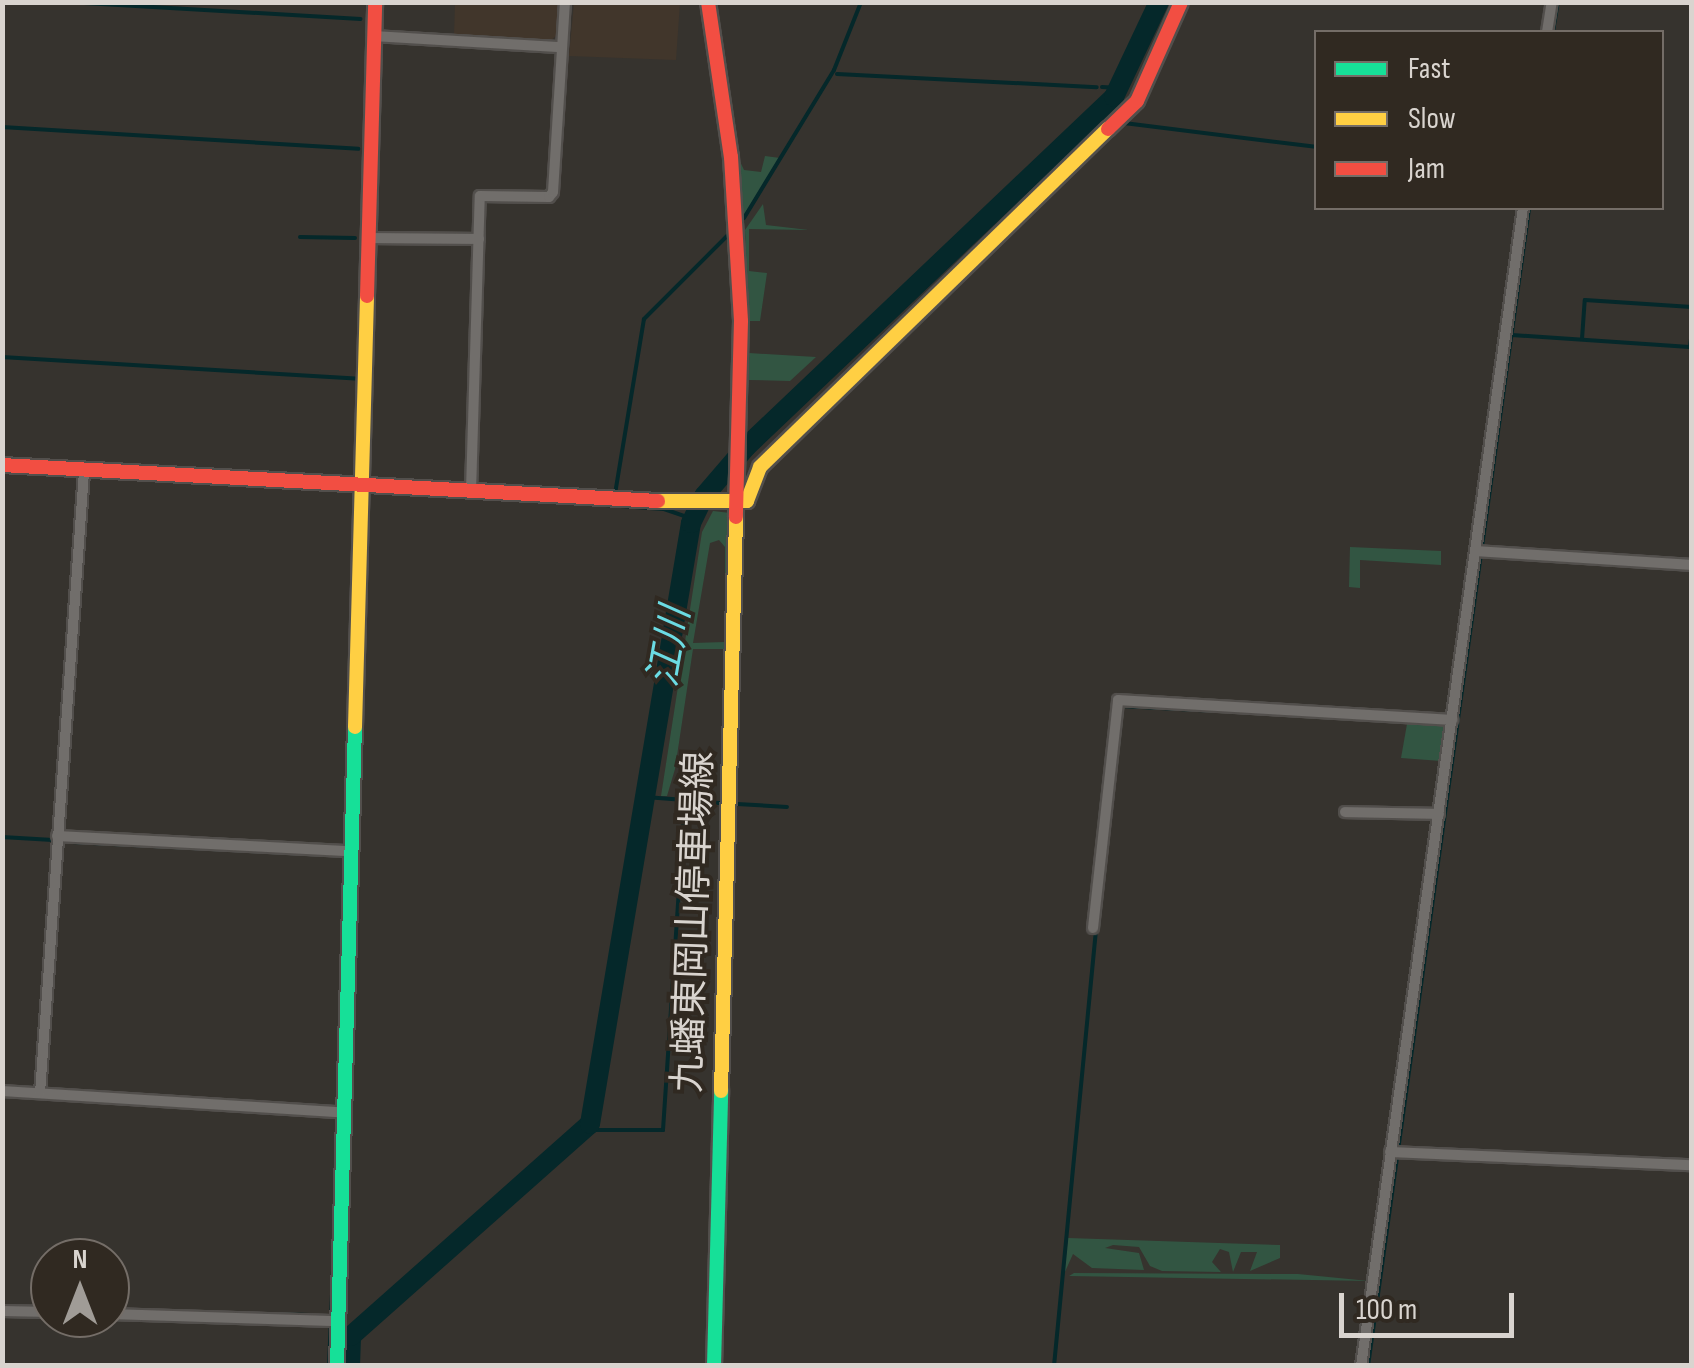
<!DOCTYPE html>
<meta charset="utf-8">
<style>
body{margin:0}
#map{position:relative;width:1694px;height:1368px;overflow:hidden;background:#36332e;font-family:"Sofia Sans Condensed","Noto Sans JP",sans-serif}
div>[style]{position:absolute}
.built>*{inset:0;background:#41362b}
.green>*{inset:0;background:#325542}
.stream>*{height:4px;margin:-2px;padding:0 2px;transform-origin:2px;border-radius:2px;background:#05282a}
.river>*{height:20px;margin:-10px;padding:0 10px;transform-origin:10px;border-radius:10px;background:#05282a}
.roads{filter:drop-shadow(2px 0 #524f4c) drop-shadow(-2px 0 #524f4c) drop-shadow(0 2px #524f4c) drop-shadow(0 -2px #524f4c)}
.street>*{height:10px;margin:-5px;padding:0 5px;transform-origin:5px;border-radius:5px;background:#716e6b}
.fast>*{height:14px;margin:-7px;padding:0 7px;transform-origin:7px;border-radius:7px;background:#16e098}
.slow>*{height:14px;margin:-7px;padding:0 7px;transform-origin:7px;border-radius:7px;background:#ffcf43}
.jam>*{height:14px;margin:-7px;padding:0 7px;transform-origin:7px;border-radius:7px;background:#f24e42}
span{translate:-50% -50%;white-space:nowrap;text-align:center;line-height:1.15;-webkit-text-stroke:8px #302921;paint-order:stroke}
.street-label{font-size:38px;color:#d9d4cf}
.water-label{font-size:40px;color:#6bdbe3;font-style:italic}
.frame{position:absolute;inset:0;border:5px solid #d9d4cf;pointer-events:none}
.legend{position:absolute;left:1314px;top:30px;width:350px;height:180px;box-sizing:border-box;background:#302921;border:2px solid #746d67;margin:0;padding:12px 18px;list-style:none;font-size:30px;color:#d9d4cf}
.legend li{display:flex;align-items:center;gap:20px;height:50px}
.legend b{width:50px;border:2px solid #746d67}
.north{position:absolute;left:30px;top:1238px;width:100px;height:100px;box-sizing:border-box;background:#302921;border:2px solid #746d67;border-radius:50%;rotate:0deg;font-size:28px;font-weight:700;line-height:40px;text-align:center;color:#d9d4cf}
.north::after{content:'';display:block;margin:auto;width:35px;height:45px;background:#a09c97;clip-path:polygon(50% 0,100% 100%,50% 72%,0 100%)}
.scale{position:absolute;left:1339px;top:1293px;width:175px;height:45px;box-sizing:border-box;border:5px solid #d9d4cf;border-top:0;padding-left:12px;font-size:30px;line-height:35px;white-space:nowrap;color:#d9d4cf;-webkit-text-stroke:8px #302921;paint-order:stroke}
</style>
<div id="map">
<div class="built">
<i style="clip-path:polygon(455px 3px,560px 3px,557px 35px,550px 41px,454px 35px)"></i>
<i style="clip-path:polygon(574px 3px,680px 3px,676px 60px,569px 56px)"></i>
</div>
<div class="green">
<i style="clip-path:polygon(737px 155px,744px 170px,761px 172px,765px 156px,780px 158px,743px 216px)"></i>
<i style="clip-path:polygon(763px 204px,766px 225px,809px 230px,749px 229px,749px 271px,767px 273px,760px 321px,748px 321px,745px 230px)"></i>
<i style="clip-path:polygon(749px 353px,816px 357px,790px 381px,749px 380px)"></i>
<i style="clip-path:polygon(evenodd,713px 511px,730px 513px,728px 649px,693px 649px,675px 769px,667px 796px,661px 796px,702px 532px,713px 511px,719px 540px,725px 547px,725px 642px,693px 643px,710px 543px,719px 540px)"></i>
<i style="clip-path:polygon(1350px 547px,1441px 551px,1441px 565px,1360px 560px,1360px 588px,1349px 587px)"></i>
<i style="clip-path:polygon(1407px 724px,1447px 726px,1441px 761px,1401px 758px)"></i>
<i style="clip-path:polygon(1068px 1238px,1280px 1245px,1280px 1258px,1250px 1271px,1257px 1252px,1241px 1252px,1233px 1272px,1229px 1252px,1220px 1249px,1212px 1262px,1221px 1272px,1162px 1271px,1150px 1266px,1139px 1247px,1113px 1245px,1105px 1248px,1139px 1253px,1144px 1270px,1092px 1268px,1073px 1254px,1064px 1274px)"></i>
<i style="clip-path:polygon(1074px 1273px,1298px 1274px,1369px 1281px,1069px 1276px)"></i>
</div>
<div class="stream">
<i style="left:67px;top:2px;width:294px;rotate:3.3deg"></i>
<i style="left:1553px;top:32px;width:30px;rotate:-81deg"></i>
<i style="left:837px;top:74px;width:260px;rotate:2.9deg"></i>
<i style="left:1102px;top:87px;width:18px;rotate:3deg"></i>
<i style="left:1091px;top:119px;width:19px;rotate:6deg"></i>
<i style="left:1124px;top:123px;width:193px;rotate:7.1deg"></i>
<i style="left:2px;top:127px;width:357px;rotate:3.5deg"></i>
<i style="left:744px;top:218px;width:173px;rotate:-58.7deg"></i>
<i style="left:834px;top:70px;width:73px;rotate:-68.3deg"></i>
<i style="left:300px;top:237px;width:55px;rotate:1deg"></i>
<i style="left:1512px;top:335px;width:178px;rotate:3.9deg"></i>
<i style="left:1690px;top:347px;width:16px;rotate:-83deg"></i>
<i style="left:1582px;top:339px;width:39px;rotate:-86deg"></i>
<i style="left:1585px;top:300px;width:107px;rotate:3.7deg"></i>
<i style="left:2px;top:357px;width:358px;rotate:3.5deg"></i>
<i style="left:615px;top:494px;width:177px;rotate:-80.6deg"></i>
<i style="left:644px;top:319px;width:123px;rotate:-45deg"></i>
<i style="left:562px;top:502px;width:102px;rotate:3.9deg"></i>
<i style="left:664px;top:509px;width:31px;rotate:19deg"></i>
<i style="left:1122px;top:706px;width:95px;rotate:3deg"></i>
<i style="left:685px;top:800px;width:37px;rotate:5deg"></i>
<i style="left:737px;top:804px;width:50px;rotate:3.4deg"></i>
<i style="left:2px;top:837px;width:51px;rotate:3.4deg"></i>
<i style="left:73px;top:842px;width:274px;rotate:2.9deg"></i>
<i style="left:583px;top:1130px;width:80px"></i>
<i style="left:663px;top:1130px;width:331px;rotate:-86.2deg"></i>
<i style="left:685px;top:800px;width:40px;rotate:-175.7deg"></i>
<i style="left:260px;top:1314px;width:51px;rotate:1.1deg"></i>
<i style="left:329px;top:1366px;width:94px;rotate:-87.6deg"></i>
<i style="left:1054px;top:1366px;width:437px;rotate:-84.5deg"></i>
<i style="left:1368px;top:1366px;width:1169px;rotate:-82.08deg"></i>
</div>
<div class="river">
<i style="left:350px;top:1366px;width:30px;rotate:-88deg"></i>
<i style="left:351px;top:1336px;width:319px;rotate:-41.6deg"></i>
<i style="left:590px;top:1124px;width:609px;rotate:-80.46deg"></i>
<i style="left:691px;top:523px;width:30px;rotate:-64deg"></i>
<i style="left:704px;top:496px;width:65px;rotate:-49.4deg"></i>
<i style="left:746px;top:447px;width:508px;rotate:-43.56deg"></i>
<i style="left:1114px;top:97px;width:105px;rotate:-64.7deg"></i>
</div>
<div class="roads">
<div class="street">
<i style="left:1547px;top:32px;width:30px;rotate:-81deg"></i>
<i style="left:374px;top:36px;width:187px;rotate:3.4deg"></i>
<i style="left:370px;top:238px;width:109px;rotate:0.5deg"></i>
<i style="left:471px;top:491px;width:295px;rotate:-88.3deg"></i>
<i style="left:480px;top:196px;width:69px;rotate:0.8deg"></i>
<i style="left:549px;top:197px;width:6px;rotate:-51deg"></i>
<i style="left:553px;top:192px;width:190px;rotate:-86.4deg"></i>
<i style="left:1476px;top:551px;width:216px;rotate:3.7deg"></i>
<i style="left:1345px;top:812px;width:94px;rotate:1.2deg"></i>
<i style="left:57px;top:836px;width:288px;rotate:3deg"></i>
<i style="left:1093px;top:928px;width:229px;rotate:-83.7deg"></i>
<i style="left:1118px;top:700px;width:335px;rotate:3.4deg"></i>
<i style="left:2px;top:1091px;width:337px;rotate:3.6deg"></i>
<i style="left:40px;top:1093px;width:624px;rotate:-85.95deg"></i>
<i style="left:1390px;top:1152px;width:302px;rotate:2.5deg"></i>
<i style="left:2px;top:1311px;width:48px;rotate:1.2deg"></i>
<i style="left:110px;top:1314px;width:221px;rotate:1.8deg"></i>
<i style="left:1361px;top:1366px;width:1169px;rotate:-82.04deg"></i>
</div>
<div class="fast">
<i style="left:337px;top:1366px;width:639px;rotate:-88.39deg"></i>
<i style="left:714px;top:1366px;width:275px;rotate:-88.5deg"></i>
</div>
<div class="slow">
<i style="left:658px;top:501px;width:89px"></i>
<i style="left:747px;top:501px;width:36px;rotate:-69deg"></i>
<i style="left:760px;top:467px;width:485px;rotate:-44.2deg"></i>
<i style="left:355px;top:727px;width:431px;rotate:-88.4deg"></i>
<i style="left:721px;top:1091px;width:574px;rotate:-88.5deg"></i>
</div>
<div class="jam">
<i style="left:708px;top:2px;width:157px;rotate:81.6deg"></i>
<i style="left:731px;top:157px;width:164px;rotate:86.5deg"></i>
<i style="left:741px;top:321px;width:196px;rotate:91.5deg"></i>
<i style="left:1108px;top:129px;width:40px;rotate:-44deg"></i>
<i style="left:1137px;top:101px;width:108px;rotate:-66deg"></i>
<i style="left:367px;top:296px;width:294px;rotate:-88.4deg"></i>
<i style="left:2px;top:465px;width:657px;rotate:3.14deg"></i>
</div>
</div>
<div class="street-label">
<span style="left:694px;top:922px;rotate:-88deg">九蟠東岡山停車場線</span>
</div>
<div class="water-label">
<span style="left:670px;top:647px;rotate:-80deg">江川</span>
</div>
<div class="frame"></div>
<ul class="legend">
<li><b style="height:12px;background:#16e098"></b>Fast</li>
<li><b style="height:12px;background:#ffcf43"></b>Slow</li>
<li><b style="height:12px;background:#f24e42"></b>Jam</li>
</ul>
<div class="north">N</div>
<div class="scale">100 m</div>
</div>
